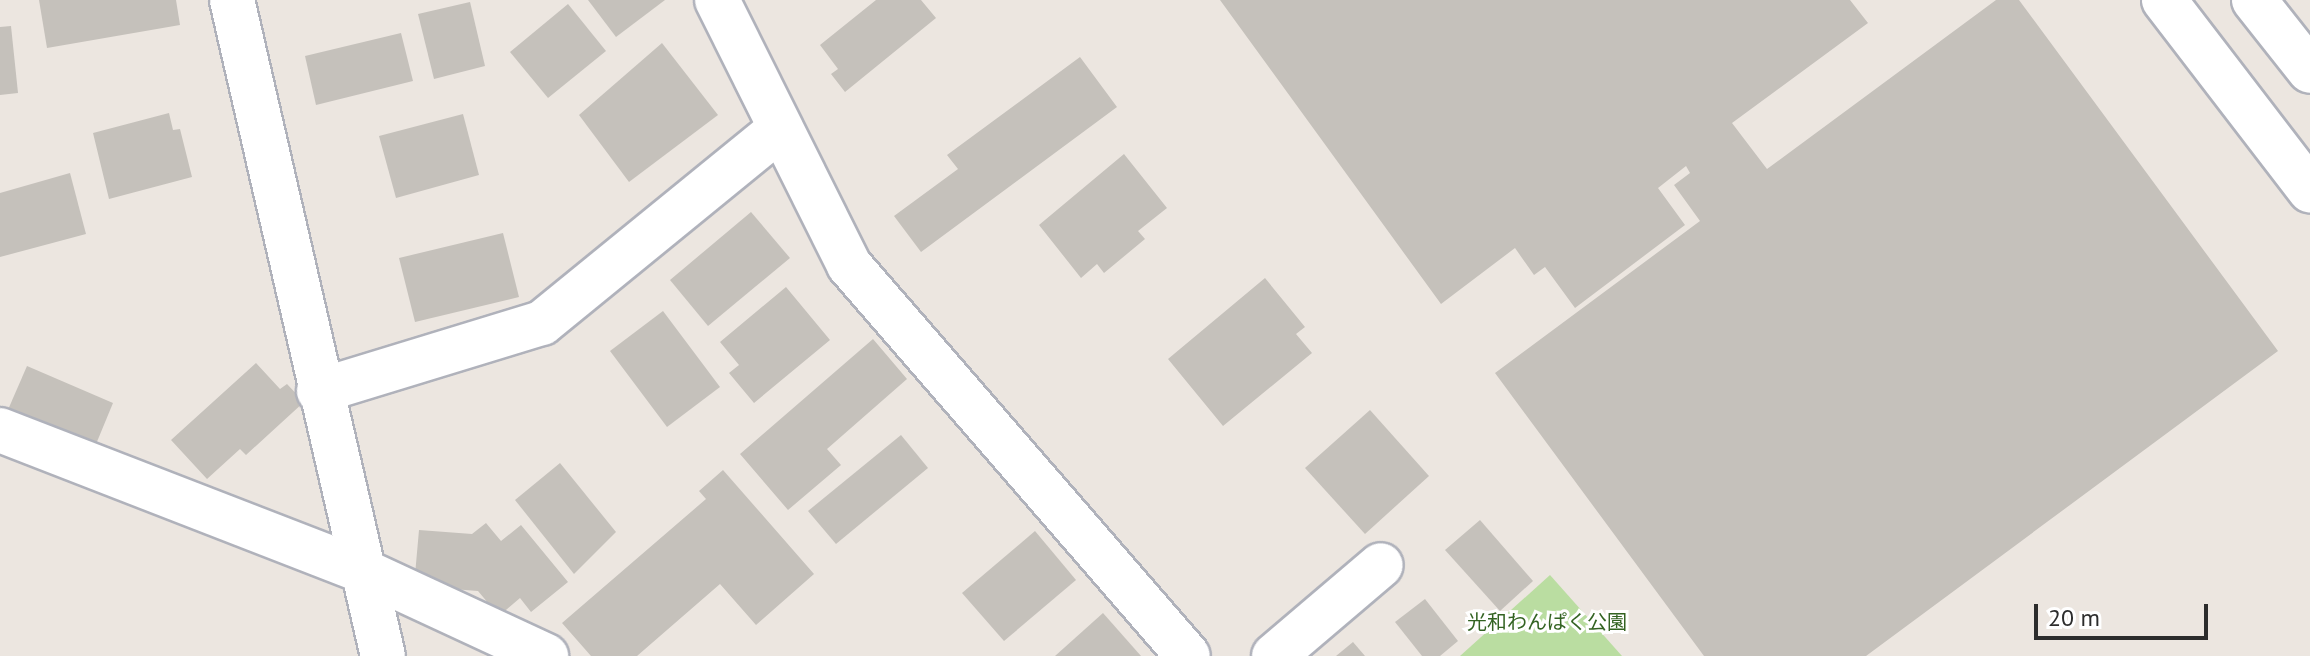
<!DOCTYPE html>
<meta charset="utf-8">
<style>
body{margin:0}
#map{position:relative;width:2310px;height:656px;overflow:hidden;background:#ece6e0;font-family:"PT Sans","Noto Sans JP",sans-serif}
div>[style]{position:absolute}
.green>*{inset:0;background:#badda1}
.building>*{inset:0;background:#c5c1bb}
.roads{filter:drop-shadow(2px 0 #b0b2bb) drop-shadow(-2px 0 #b0b2bb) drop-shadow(0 2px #b0b2bb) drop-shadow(0 -2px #b0b2bb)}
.minor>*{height:44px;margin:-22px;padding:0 22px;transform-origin:22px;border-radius:22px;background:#fff}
span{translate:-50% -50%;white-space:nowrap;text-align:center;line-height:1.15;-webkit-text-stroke:6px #fff;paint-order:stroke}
.park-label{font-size:20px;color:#336322}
.scale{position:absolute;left:2034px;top:604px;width:174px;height:36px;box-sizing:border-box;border:4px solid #2c2c2c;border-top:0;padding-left:10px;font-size:24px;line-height:28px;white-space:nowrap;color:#2c2c2c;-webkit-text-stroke:6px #fff;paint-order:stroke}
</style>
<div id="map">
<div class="green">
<i style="clip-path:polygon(1550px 575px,1622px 656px,1460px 656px)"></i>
</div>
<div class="building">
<i style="clip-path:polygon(39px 0,176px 0,180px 25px,47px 48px)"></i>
<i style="clip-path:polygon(588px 0,665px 0,616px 37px)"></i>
<i style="clip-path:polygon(876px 0,921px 0,936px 18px,845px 92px,831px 74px,838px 69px,820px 45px)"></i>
<i style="clip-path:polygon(1220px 0,1850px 0,1868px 23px,1732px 123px,1767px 169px,1996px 0,2019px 0,2278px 351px,1866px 656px,1704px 656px,1495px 373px,1700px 221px,1674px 185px,1690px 173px,1686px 166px,1658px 188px,1685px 225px,1575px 308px,1545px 267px,1534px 275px,1515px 248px,1441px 304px)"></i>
<i style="clip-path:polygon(470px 2px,485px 66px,434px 79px,418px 14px)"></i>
<i style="clip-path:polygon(568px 4px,606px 51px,548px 98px,510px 52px)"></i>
<i style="clip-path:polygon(11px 26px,18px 93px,0 95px,0 27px)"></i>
<i style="clip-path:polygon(401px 33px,413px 81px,316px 105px,305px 56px)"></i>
<i style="clip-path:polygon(662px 43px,718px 115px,629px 182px,579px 115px)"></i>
<i style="clip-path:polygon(1080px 57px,1117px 107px,921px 252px,894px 216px,958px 169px,947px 155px)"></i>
<i style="clip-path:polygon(169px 113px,173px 130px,180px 129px,192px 177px,109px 199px,93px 133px)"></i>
<i style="clip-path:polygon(463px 114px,479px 175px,396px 198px,379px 136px)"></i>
<i style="clip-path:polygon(1124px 154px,1167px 208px,1138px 231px,1145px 239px,1104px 273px,1097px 264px,1081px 278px,1039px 225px)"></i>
<i style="clip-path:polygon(70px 173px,86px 234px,0 257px,0 193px)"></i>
<i style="clip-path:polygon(751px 212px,790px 258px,708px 326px,670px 280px)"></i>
<i style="clip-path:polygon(503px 233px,519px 297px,415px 322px,399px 258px)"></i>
<i style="clip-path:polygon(1265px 278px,1305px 327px,1296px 334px,1312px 353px,1223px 426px,1168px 359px)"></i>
<i style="clip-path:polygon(786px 287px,830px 340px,754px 403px,729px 373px,739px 365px,720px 342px)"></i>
<i style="clip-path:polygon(663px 311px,720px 387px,667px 427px,610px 351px)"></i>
<i style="clip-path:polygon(873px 339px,907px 379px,827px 449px,841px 465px,788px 510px,740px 454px)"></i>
<i style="clip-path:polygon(256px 363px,280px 389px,287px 384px,304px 402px,246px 455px,240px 449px,207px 479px,171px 440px)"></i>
<i style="clip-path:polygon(27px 366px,113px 403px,94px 449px,7px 412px)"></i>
<i style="clip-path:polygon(1370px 410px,1429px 476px,1365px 534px,1305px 468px)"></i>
<i style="clip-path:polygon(901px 435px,928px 468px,836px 544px,808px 511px)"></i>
<i style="clip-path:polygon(560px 463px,616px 532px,574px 574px,515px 500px)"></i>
<i style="clip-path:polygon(723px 470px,814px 574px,756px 625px,720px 584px,637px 656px,591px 656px,562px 623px,706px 499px,699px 491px)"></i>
<i style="clip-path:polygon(1480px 520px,1533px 581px,1500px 611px,1445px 550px)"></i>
<i style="clip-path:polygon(486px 523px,501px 541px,521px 525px,568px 582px,531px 612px,520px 598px,499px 616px,478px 591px,414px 586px,419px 530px,472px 534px)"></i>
<i style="clip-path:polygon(1035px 531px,1076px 580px,1004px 641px,962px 593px)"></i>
<i style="clip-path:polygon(1425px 599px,1458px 641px,1440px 656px,1422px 656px,1395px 622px)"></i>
<i style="clip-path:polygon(1103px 613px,1141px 656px,1055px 656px)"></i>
<i style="clip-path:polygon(1353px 642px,1365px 656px,1336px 656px)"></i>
</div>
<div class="roads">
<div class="minor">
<i style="left:232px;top:0;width:673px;rotate:77.04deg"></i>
<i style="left:717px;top:0;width:296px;rotate:63.5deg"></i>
<i style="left:849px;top:265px;width:517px;rotate:49.07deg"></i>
<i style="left:2164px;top:0;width:240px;rotate:52.5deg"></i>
<i style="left:2254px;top:0;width:90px;rotate:51.7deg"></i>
<i style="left:319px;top:391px;width:233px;rotate:-17deg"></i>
<i style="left:542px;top:323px;width:307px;rotate:-39.2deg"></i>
<i style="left:0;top:430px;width:389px;rotate:21.2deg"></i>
<i style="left:363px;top:571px;width:202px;rotate:24.9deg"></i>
<i style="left:1274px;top:656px;width:140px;rotate:-40.4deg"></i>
</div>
</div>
<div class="park-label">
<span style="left:1547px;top:622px">光和わんぱく公園</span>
</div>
<div class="scale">20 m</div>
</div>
